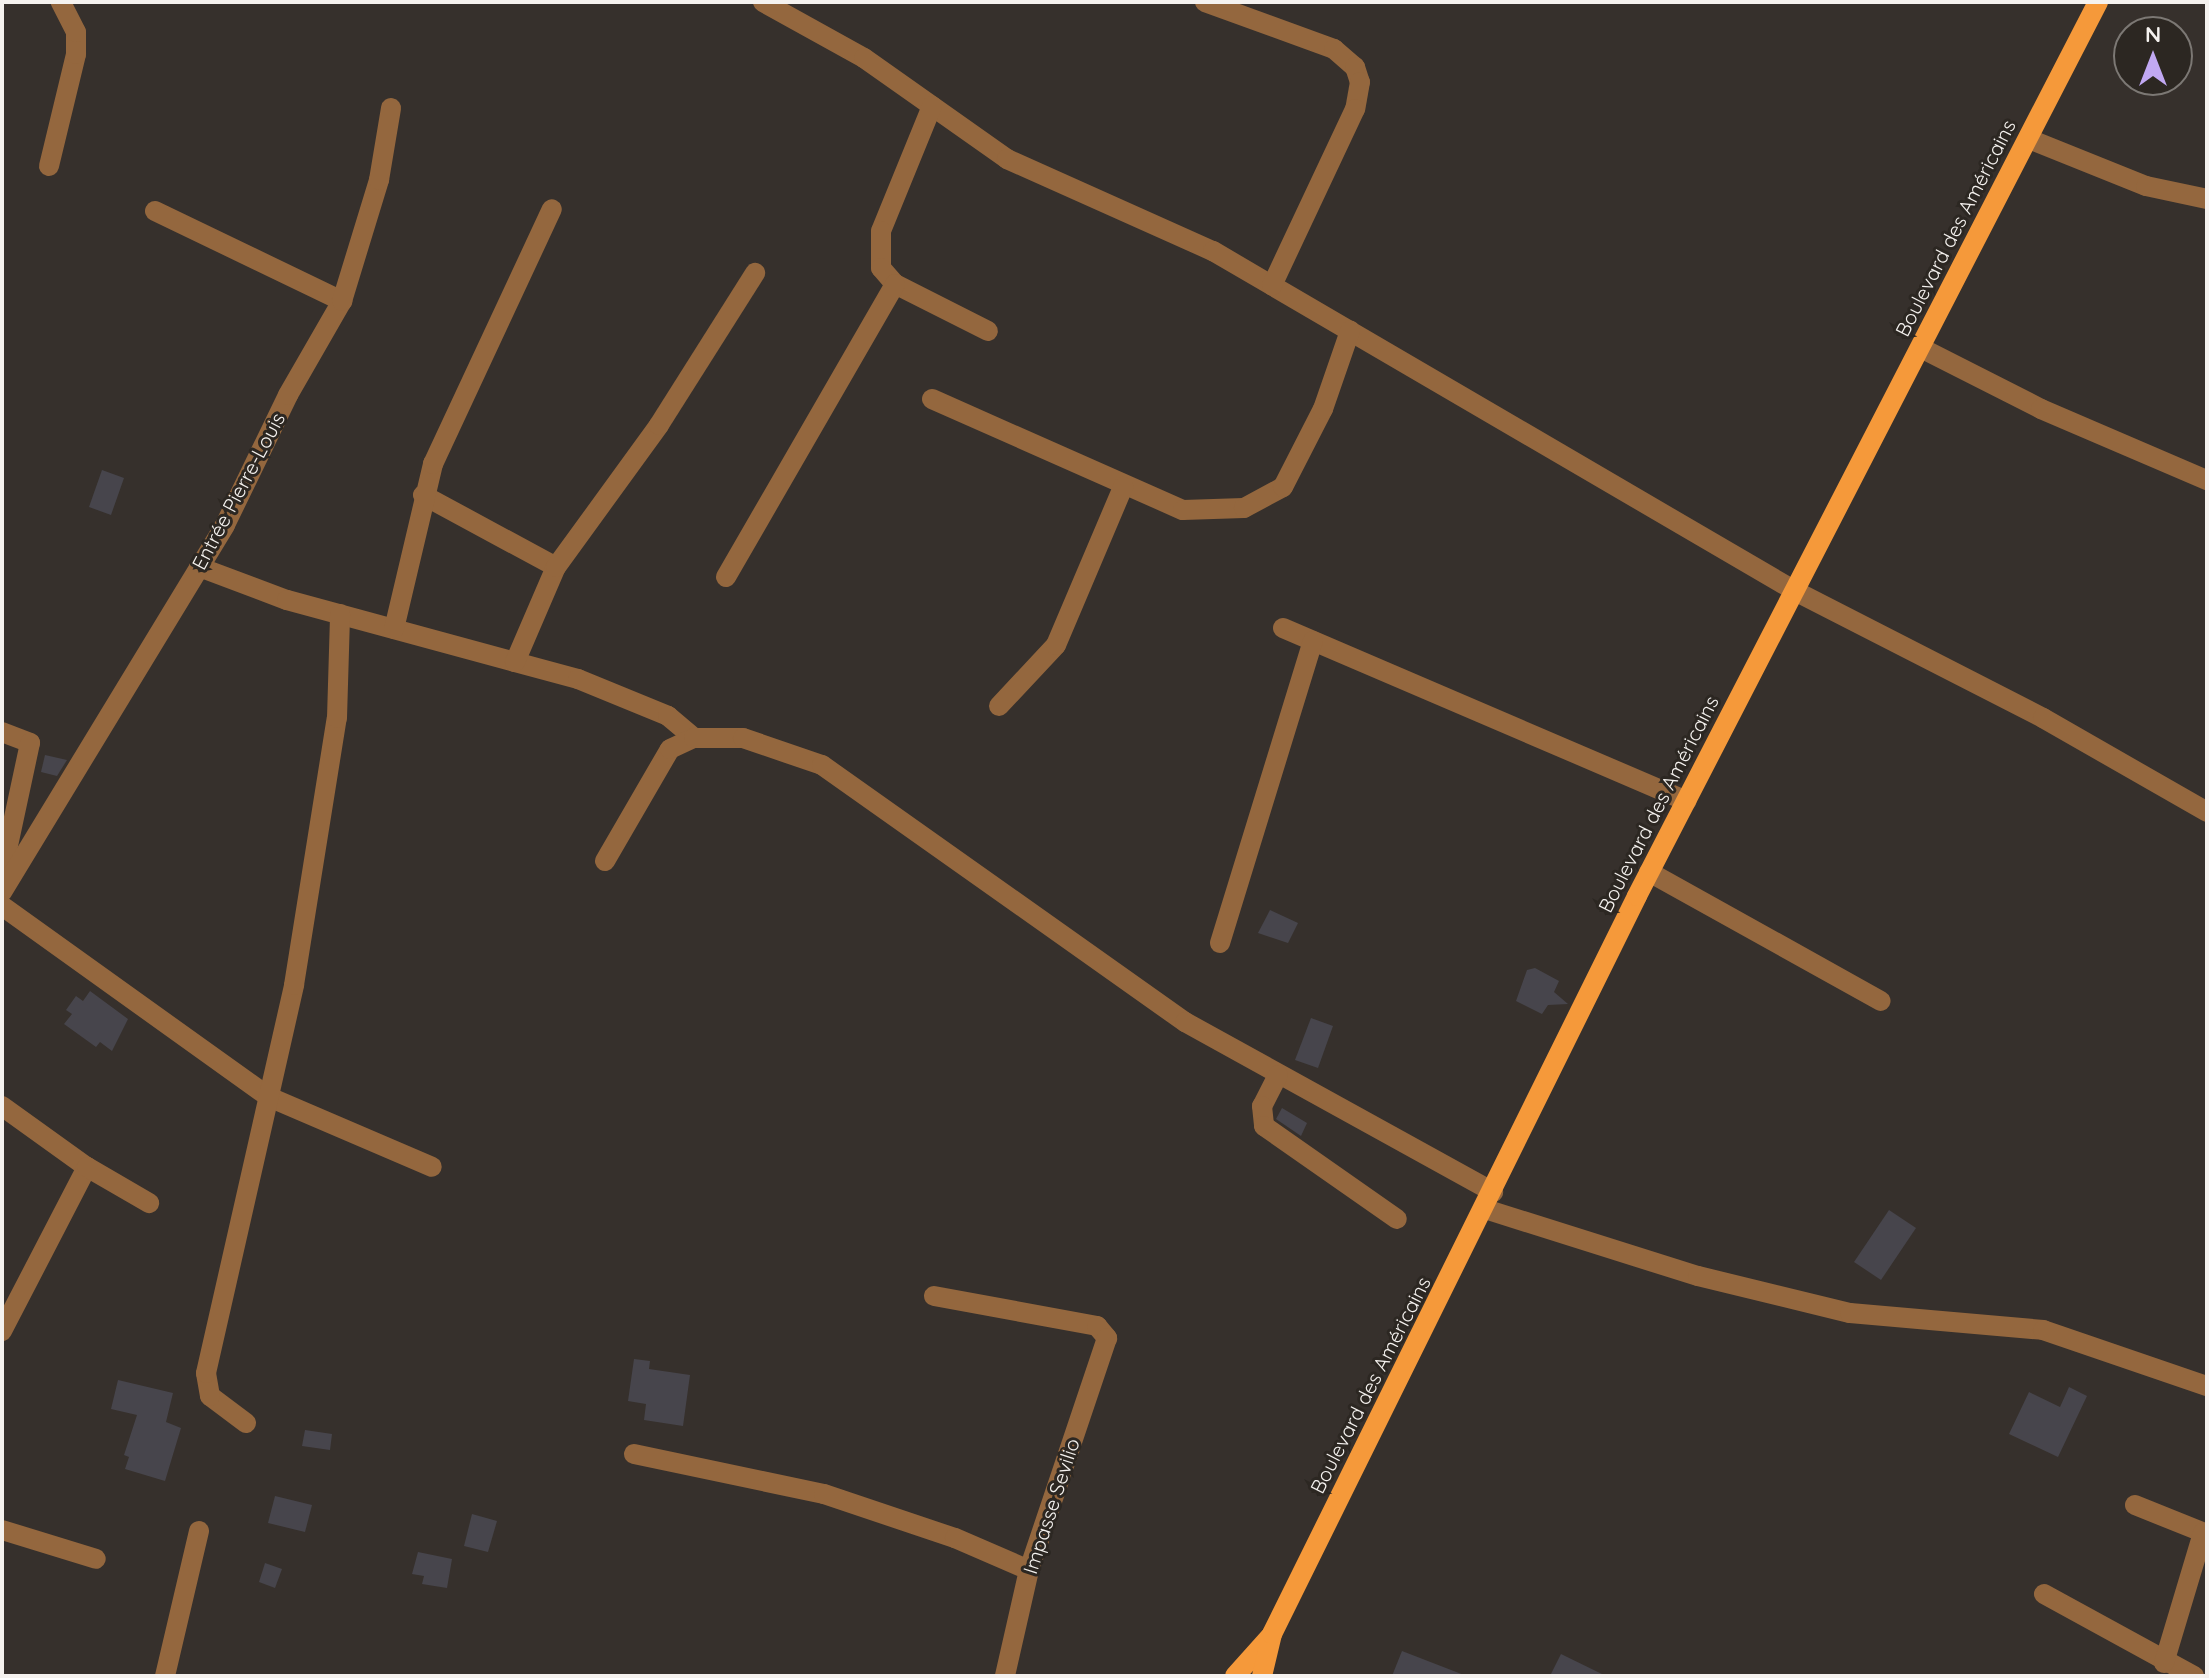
<!DOCTYPE html>
<meta charset="utf-8">
<style>
body{margin:0}
#map{position:relative;width:2209px;height:1678px;overflow:hidden;background:#36302c;font-family:Quicksand,sans-serif}
div>[style]{position:absolute}
.building>*{inset:0;background:#47454c}
.minor>*{height:20px;margin:-10px;padding:0 10px;transform-origin:10px;border-radius:10px;background:#94673e}
.major>*{height:20px;margin:-10px;padding:0 10px;transform-origin:10px;border-radius:10px;background:#f5993a}
span{translate:-50% -50%;white-space:nowrap;text-align:center;line-height:1.15;-webkit-text-stroke:6px #2c2722;paint-order:stroke}
.street-label{font-size:20px;color:#f5f2ef}
.frame{position:absolute;inset:0;border:4px solid #f5f2ef;pointer-events:none}
.north{position:absolute;left:2113px;top:16px;width:80px;height:80px;box-sizing:border-box;background:#2c2722;border:2px solid #7c7874;border-radius:50%;rotate:0deg;font-size:22px;font-weight:700;line-height:32px;text-align:center;color:#f5f2ef}
.north::after{content:'';display:block;margin:auto;width:28px;height:36px;background:#c1a8f3;clip-path:polygon(50% 0,100% 100%,50% 72%,0 100%)}
</style>
<div id="map">
<div class="building">
<i style="clip-path:polygon(102px 470px,124px 478px,111px 515px,89px 507px)"></i>
<i style="clip-path:polygon(45px 755px,67px 760px,57px 776px,41px 772px)"></i>
<i style="clip-path:polygon(1270px 910px,1298px 923px,1288px 943px,1258px 933px)"></i>
<i style="clip-path:polygon(1535px 968px,1559px 981px,1554px 992px,1568px 1004px,1548px 1005px,1542px 1014px,1516px 1001px,1527px 970px)"></i>
<i style="clip-path:polygon(90px 991px,128px 1019px,112px 1051px,100px 1042px,96px 1047px,64px 1024px,72px 1014px,66px 1010px,76px 996px,83px 1001px)"></i>
<i style="clip-path:polygon(1311px 1018px,1333px 1026px,1318px 1068px,1295px 1060px)"></i>
<i style="clip-path:polygon(1282px 1108px,1307px 1123px,1301px 1136px,1276px 1119px)"></i>
<i style="clip-path:polygon(1889px 1210px,1916px 1228px,1881px 1280px,1854px 1262px)"></i>
<i style="clip-path:polygon(634px 1359px,650px 1361px,649px 1369px,690px 1375px,683px 1426px,644px 1420px,646px 1404px,628px 1401px)"></i>
<i style="clip-path:polygon(118px 1380px,173px 1393px,166px 1422px,181px 1428px,165px 1481px,125px 1469px,129px 1457px,124px 1455px,137px 1415px,111px 1409px)"></i>
<i style="clip-path:polygon(2069px 1387px,2087px 1396px,2058px 1457px,2009px 1434px,2029px 1392px,2060px 1407px)"></i>
<i style="clip-path:polygon(305px 1430px,332px 1434px,330px 1450px,302px 1446px)"></i>
<i style="clip-path:polygon(275px 1496px,312px 1505px,305px 1532px,268px 1523px)"></i>
<i style="clip-path:polygon(472px 1514px,497px 1521px,488px 1552px,464px 1546px)"></i>
<i style="clip-path:polygon(418px 1552px,452px 1559px,447px 1588px,422px 1584px,424px 1576px,412px 1574px)"></i>
<i style="clip-path:polygon(265px 1563px,282px 1569px,275px 1588px,259px 1582px)"></i>
<i style="clip-path:polygon(1402px 1651px,1464px 1675px,1463px 1676px,1392px 1676px)"></i>
<i style="clip-path:polygon(1561px 1654px,1606px 1676px,1550px 1676px)"></i>
</div>
<div class="minor">
<i style="left:763px;top:2px;width:115px;rotate:29deg"></i>
<i style="left:864px;top:58px;width:175px;rotate:35.2deg"></i>
<i style="left:1007px;top:159px;width:226px;rotate:24.1deg"></i>
<i style="left:1213px;top:251px;width:674px;rotate:30.29deg"></i>
<i style="left:1795px;top:591px;width:279px;rotate:27.1deg"></i>
<i style="left:2043px;top:718px;width:189px;rotate:29.8deg"></i>
<i style="left:1205px;top:2px;width:137px;rotate:20deg"></i>
<i style="left:1334px;top:49px;width:28px;rotate:41deg"></i>
<i style="left:1355px;top:67px;width:16px;rotate:72deg"></i>
<i style="left:1360px;top:82px;width:27px;rotate:100deg"></i>
<i style="left:1355px;top:109px;width:195px;rotate:115.2deg"></i>
<i style="left:932px;top:106px;width:135px;rotate:112.2deg"></i>
<i style="left:881px;top:231px;width:37px;rotate:90deg"></i>
<i style="left:881px;top:268px;width:21px;rotate:49deg"></i>
<i style="left:895px;top:284px;width:104px;rotate:26.8deg"></i>
<i style="left:2029px;top:139px;width:126px;rotate:21.9deg"></i>
<i style="left:2146px;top:186px;width:62px;rotate:12deg"></i>
<i style="left:49px;top:166px;width:115px;rotate:-76.4deg"></i>
<i style="left:76px;top:54px;width:22px;rotate:-90deg"></i>
<i style="left:76px;top:32px;width:34px;rotate:-117deg"></i>
<i style="left:155px;top:211px;width:208px;rotate:25.7deg"></i>
<i style="left:1921px;top:348px;width:135px;rotate:26.9deg"></i>
<i style="left:2041px;top:409px;width:181px;rotate:23.2deg"></i>
<i style="left:932px;top:399px;width:274px;rotate:23.9deg"></i>
<i style="left:1183px;top:510px;width:61px;rotate:-1.9deg"></i>
<i style="left:1244px;top:508px;width:44px;rotate:-28.3deg"></i>
<i style="left:1283px;top:487px;width:88px;rotate:-62.9deg"></i>
<i style="left:1323px;top:409px;width:83px;rotate:-70.9deg"></i>
<i style="left:423px;top:495px;width:151px;rotate:28.4deg"></i>
<i style="left:199px;top:567px;width:94px;rotate:20.6deg"></i>
<i style="left:287px;top:600px;width:302px;rotate:15.2deg"></i>
<i style="left:578px;top:679px;width:97px;rotate:22.3deg"></i>
<i style="left:668px;top:716px;width:34px;rotate:40deg"></i>
<i style="left:726px;top:577px;width:338px;rotate:-60deg"></i>
<i style="left:1283px;top:628px;width:439px;rotate:23.2deg"></i>
<i style="left:394px;top:629px;width:170px;rotate:-76.7deg"></i>
<i style="left:433px;top:464px;width:281px;rotate:-65deg"></i>
<i style="left:515px;top:662px;width:103px;rotate:-66.7deg"></i>
<i style="left:556px;top:567px;width:175px;rotate:-54deg"></i>
<i style="left:659px;top:425px;width:180px;rotate:-57.7deg"></i>
<i style="left:999px;top:706px;width:83px;rotate:-46.9deg"></i>
<i style="left:1056px;top:645px;width:172px;rotate:-67deg"></i>
<i style="left:2px;top:732px;width:30px;rotate:21deg"></i>
<i style="left:30px;top:743px;width:134px;rotate:102.1deg"></i>
<i style="left:605px;top:861px;width:129px;rotate:-59.9deg"></i>
<i style="left:670px;top:749px;width:26px;rotate:-25deg"></i>
<i style="left:694px;top:738px;width:49px"></i>
<i style="left:743px;top:738px;width:83px;rotate:18.9deg"></i>
<i style="left:822px;top:765px;width:445px;rotate:35.3deg"></i>
<i style="left:1185px;top:1022px;width:352px;rotate:28.9deg"></i>
<i style="left:1649px;top:872px;width:265px;rotate:29.1deg"></i>
<i style="left:2px;top:892px;width:429px;rotate:-58.7deg"></i>
<i style="left:225px;top:525px;width:144px;rotate:-64.1deg"></i>
<i style="left:288px;top:395px;width:108px;rotate:-60.1deg"></i>
<i style="left:342px;top:301px;width:127px;rotate:-73deg"></i>
<i style="left:379px;top:180px;width:73px;rotate:-80.5deg"></i>
<i style="left:2px;top:906px;width:328px;rotate:35.6deg"></i>
<i style="left:269px;top:1097px;width:177px;rotate:23.2deg"></i>
<i style="left:1220px;top:943px;width:316px;rotate:-72.9deg"></i>
<i style="left:1278px;top:1075px;width:35px;rotate:117deg"></i>
<i style="left:1262px;top:1106px;width:20px;rotate:84deg"></i>
<i style="left:1264px;top:1126px;width:162px;rotate:35deg"></i>
<i style="left:2px;top:1106px;width:105px;rotate:35.7deg"></i>
<i style="left:87px;top:1167px;width:185px;rotate:117.4deg"></i>
<i style="left:87px;top:1167px;width:72px;rotate:30.1deg"></i>
<i style="left:1485px;top:1209px;width:223px;rotate:17.5deg"></i>
<i style="left:1698px;top:1276px;width:156px;rotate:13.7deg"></i>
<i style="left:1850px;top:1313px;width:194px;rotate:5deg"></i>
<i style="left:2043px;top:1330px;width:173px;rotate:18.9deg"></i>
<i style="left:934px;top:1296px;width:166px;rotate:10.4deg"></i>
<i style="left:1097px;top:1326px;width:16px;rotate:50deg"></i>
<i style="left:1107px;top:1338px;width:245px;rotate:108.6deg"></i>
<i style="left:1029px;top:1570px;width:109px;rotate:102.8deg"></i>
<i style="left:246px;top:1423px;width:45px;rotate:-143.1deg"></i>
<i style="left:210px;top:1396px;width:23px;rotate:-100deg"></i>
<i style="left:206px;top:1373px;width:398px;rotate:-77.2deg"></i>
<i style="left:294px;top:985px;width:270px;rotate:-80.9deg"></i>
<i style="left:337px;top:718px;width:104px;rotate:-88.3deg"></i>
<i style="left:634px;top:1454px;width:194px;rotate:11.9deg"></i>
<i style="left:824px;top:1494px;width:138px;rotate:18.6deg"></i>
<i style="left:955px;top:1538px;width:81px;rotate:23.4deg"></i>
<i style="left:2135px;top:1505px;width:78px;rotate:21.9deg"></i>
<i style="left:2px;top:1530px;width:98px;rotate:17.1deg"></i>
<i style="left:2044px;top:1594px;width:171px;rotate:28.7deg"></i>
<i style="left:2164px;top:1663px;width:136px;rotate:-73.3deg"></i>
<i style="left:165px;top:1676px;width:149px;rotate:-76.8deg"></i>
</div>
<div class="major">
<i style="left:1235px;top:1676px;width:52px;rotate:-48.1deg"></i>
<i style="left:1262px;top:1676px;width:43px;rotate:-76.6deg"></i>
<i style="left:1272px;top:1634px;width:823px;rotate:-63.68deg"></i>
<i style="left:1637px;top:896px;width:1006px;rotate:-62.72deg"></i>
</div>
<div class="street-label">
<span style="left:1955px;top:228px;rotate:-63deg">Boulevard des Américains</span>
<span style="left:238px;top:491px;rotate:-62deg">Entrée Pierre-Louis</span>
<span style="left:1658px;top:804px;rotate:-63deg">Boulevard des Américains</span>
<span style="left:1370px;top:1385px;rotate:-63deg">Boulevard des Américains</span>
<span style="left:1051px;top:1506px;rotate:-72deg">Impasse Sevilio</span>
</div>
<div class="frame"></div>
<div class="north">N</div>
</div>
